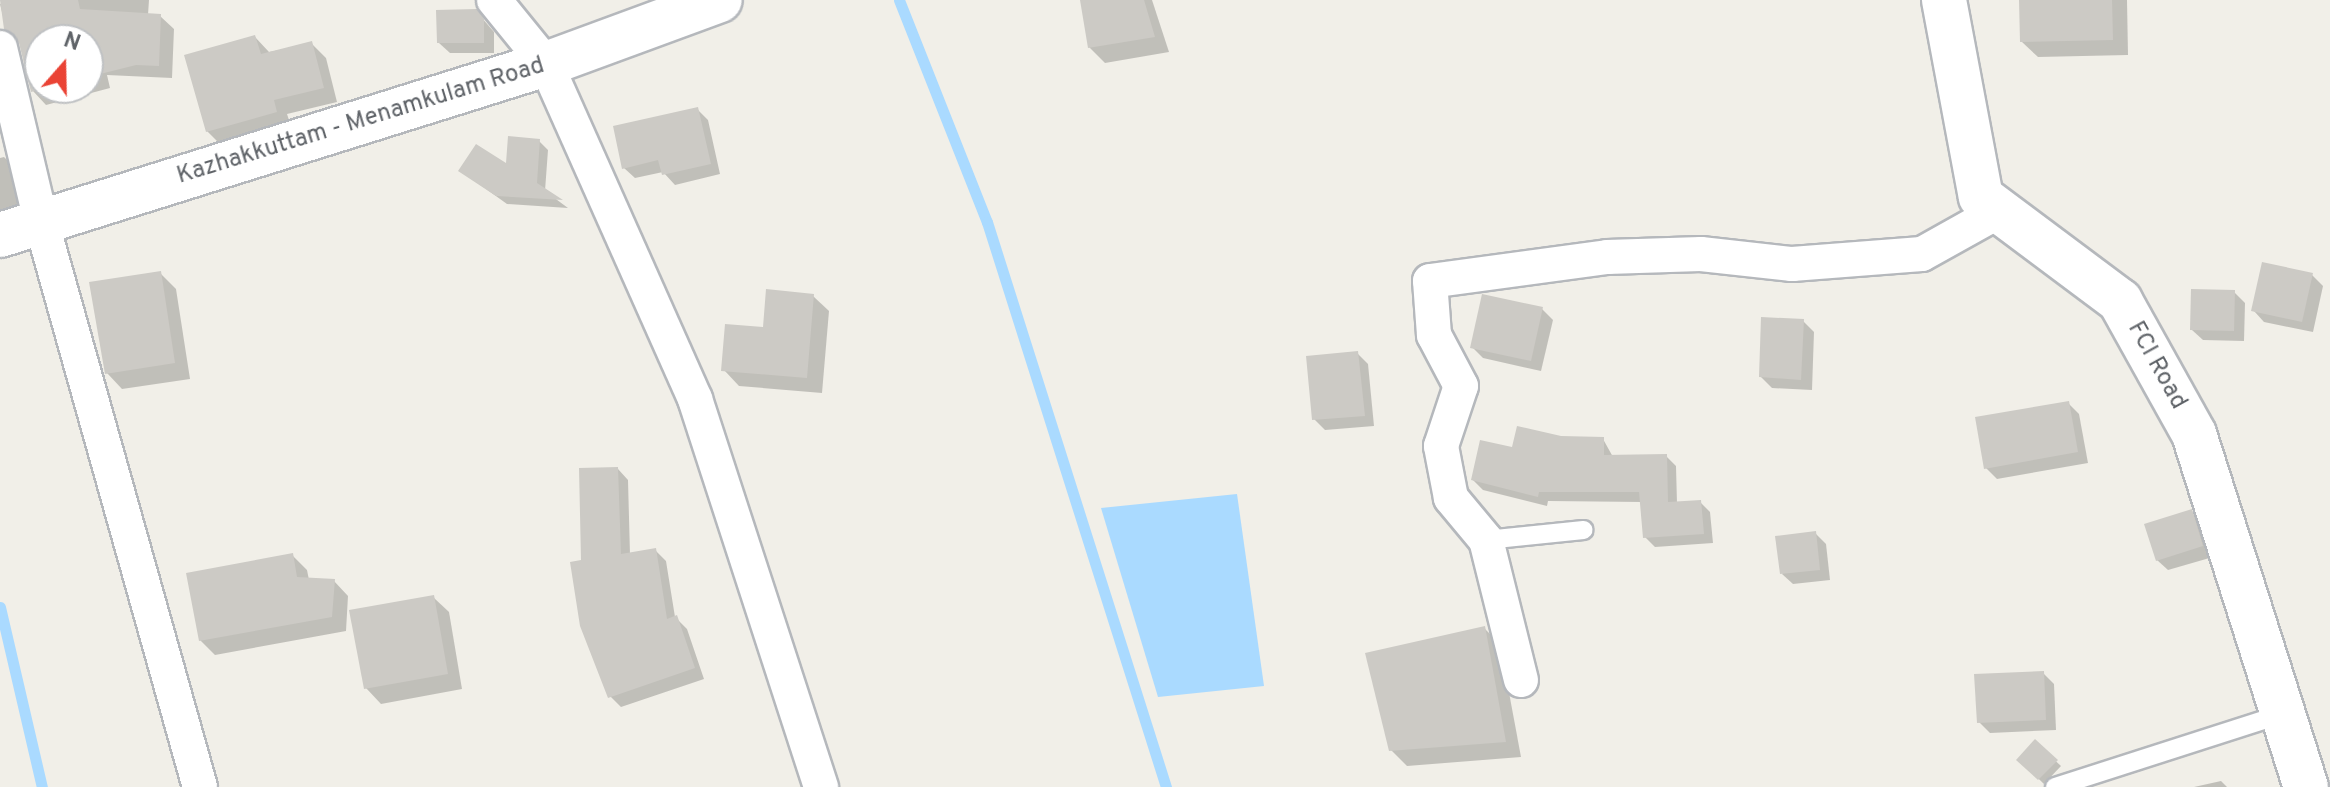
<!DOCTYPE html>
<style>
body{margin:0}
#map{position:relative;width:2330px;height:787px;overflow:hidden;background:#f1efe8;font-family:Overpass,sans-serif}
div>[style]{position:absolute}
.water>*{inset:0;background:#aadaff}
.shadow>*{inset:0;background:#0003}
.stream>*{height:11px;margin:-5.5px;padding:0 5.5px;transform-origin:5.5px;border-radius:5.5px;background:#aadaff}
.building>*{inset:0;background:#cccac5}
.roads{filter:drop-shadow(2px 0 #b5b8bc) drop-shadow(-2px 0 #b5b8bc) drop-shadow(0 2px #b5b8bc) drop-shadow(0 -2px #b5b8bc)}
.lane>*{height:18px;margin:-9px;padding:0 9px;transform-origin:9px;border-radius:9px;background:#fff}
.street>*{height:34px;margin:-17px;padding:0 17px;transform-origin:17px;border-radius:17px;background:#fff}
.secondary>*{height:44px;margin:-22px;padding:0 22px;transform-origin:22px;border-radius:22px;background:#fff}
span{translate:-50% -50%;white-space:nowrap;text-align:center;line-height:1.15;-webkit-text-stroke:6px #fff;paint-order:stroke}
.street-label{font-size:24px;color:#5f6368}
.north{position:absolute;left:24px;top:24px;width:80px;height:80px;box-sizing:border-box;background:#fff;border:2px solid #bfc1c3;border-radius:50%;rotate:20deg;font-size:22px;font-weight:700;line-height:32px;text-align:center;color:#5f6368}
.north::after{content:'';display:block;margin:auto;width:28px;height:36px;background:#ea4335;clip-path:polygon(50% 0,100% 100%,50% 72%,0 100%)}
</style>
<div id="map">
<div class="water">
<i style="clip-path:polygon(1237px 494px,1264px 686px,1158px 697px,1101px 508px)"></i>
</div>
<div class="shadow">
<i style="clip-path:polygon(evenodd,14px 0,149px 0,148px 15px,160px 16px,174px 29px,172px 78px,107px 75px,110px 88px,46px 105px,33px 91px,21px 43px,6px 28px,0 4px,14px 0,40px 40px,88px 40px,88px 88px,40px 88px,40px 40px)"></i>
<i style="clip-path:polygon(1082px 0,1152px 0,1169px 52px,1105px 63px,1089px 47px)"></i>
<i style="clip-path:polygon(2021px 0,2127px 0,2128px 55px,2038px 57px,2022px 42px)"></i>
<i style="clip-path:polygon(476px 11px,494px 32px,494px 53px,450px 53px,439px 43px)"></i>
<i style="clip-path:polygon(255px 37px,269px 52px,312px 44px,326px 58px,337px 102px,287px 114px,291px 126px,222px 146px,207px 131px)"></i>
<i style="clip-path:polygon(698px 110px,708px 120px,720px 174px,675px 185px,663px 172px,635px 178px,624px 168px)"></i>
<i style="clip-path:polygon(539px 141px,548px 150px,545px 191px,568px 208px,507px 204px,461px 171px,508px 167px)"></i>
<i style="clip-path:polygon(4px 157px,15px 168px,26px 214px,0 225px,0 158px)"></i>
<i style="clip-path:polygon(160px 273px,176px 289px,190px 379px,122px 389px,107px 373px)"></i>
<i style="clip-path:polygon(2312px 275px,2323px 286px,2313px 332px,2264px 322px,2254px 311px)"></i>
<i style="clip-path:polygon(2234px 292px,2245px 303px,2244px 341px,2203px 340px,2192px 330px)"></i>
<i style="clip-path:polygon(813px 296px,829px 311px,822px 393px,739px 386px,724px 370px)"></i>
<i style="clip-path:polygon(1542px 309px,1553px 320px,1541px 371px,1483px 358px,1472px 347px)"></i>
<i style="clip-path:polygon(1803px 321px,1814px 332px,1812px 390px,1772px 388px,1761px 377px)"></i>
<i style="clip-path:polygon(1357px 353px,1368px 364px,1374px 426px,1325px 430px,1314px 419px)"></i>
<i style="clip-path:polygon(2068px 403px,2079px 414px,2088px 463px,1997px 479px,1986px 468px)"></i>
<i style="clip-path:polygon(1560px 438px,1603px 439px,1613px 457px,1666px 456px,1676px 466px,1677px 503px,1700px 502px,1710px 512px,1713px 543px,1655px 547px,1645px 537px,1642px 502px,1548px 501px,1547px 506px,1483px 490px,1473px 480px,1513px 450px)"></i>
<i style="clip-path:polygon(618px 469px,628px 480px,630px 554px,655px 550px,666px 561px,675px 617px,687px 629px,704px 679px,621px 707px,610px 696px,583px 562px)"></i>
<i style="clip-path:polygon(2191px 512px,2202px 522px,2213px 557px,2168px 570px,2157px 560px)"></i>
<i style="clip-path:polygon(1815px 533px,1826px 544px,1830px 580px,1793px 584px,1782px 574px)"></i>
<i style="clip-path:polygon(292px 555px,307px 570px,309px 580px,334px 581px,348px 596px,346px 631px,215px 655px,200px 640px)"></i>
<i style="clip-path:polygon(433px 597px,449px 612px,462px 689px,381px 704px,366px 688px)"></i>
<i style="clip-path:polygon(1484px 628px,1500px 644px,1521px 757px,1407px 766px,1391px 750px)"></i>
<i style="clip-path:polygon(2043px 673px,2054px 684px,2056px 730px,1990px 733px,1979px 722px)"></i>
<i style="clip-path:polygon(2035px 742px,2061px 766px,2044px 784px,2019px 760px)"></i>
<i style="clip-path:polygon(2221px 781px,2227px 787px,2194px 787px)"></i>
</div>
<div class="stream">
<i style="left:899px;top:0;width:239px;rotate:68.4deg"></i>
<i style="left:987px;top:222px;width:593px;rotate:72.42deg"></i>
<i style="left:0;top:607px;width:185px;rotate:76.9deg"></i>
</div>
<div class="building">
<i style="clip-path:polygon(0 0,78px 0,80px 9px,161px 14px,159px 66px,136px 65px,88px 77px,88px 40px,40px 40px,40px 88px,46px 88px,31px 92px,19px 43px,4px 29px)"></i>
<i style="clip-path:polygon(1080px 0,1144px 0,1155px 37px,1088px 48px)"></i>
<i style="clip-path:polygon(2019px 0,2112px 0,2113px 40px,2020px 42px)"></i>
<i style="clip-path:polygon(477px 9px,484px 19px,484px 43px,437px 43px,436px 10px)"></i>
<i style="clip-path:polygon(255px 35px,261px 54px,312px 41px,324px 88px,274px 100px,277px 112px,206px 132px,184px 55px)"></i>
<i style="clip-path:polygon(698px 107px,711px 164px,662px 175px,658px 160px,622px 169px,613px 126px)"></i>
<i style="clip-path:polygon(508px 136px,540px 139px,537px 183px,563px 200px,496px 196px,458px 171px,476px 144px,506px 163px)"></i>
<i style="clip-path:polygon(2262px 262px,2313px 273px,2302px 322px,2251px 311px)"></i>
<i style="clip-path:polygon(161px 271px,175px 363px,105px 374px,89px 282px)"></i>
<i style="clip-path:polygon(766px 289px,814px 294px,807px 378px,721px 371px,725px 324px,763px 327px)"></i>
<i style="clip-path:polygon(2191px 289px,2235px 290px,2234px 331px,2190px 330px)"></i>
<i style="clip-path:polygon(1482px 294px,1543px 307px,1531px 361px,1470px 348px)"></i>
<i style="clip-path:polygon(1761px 317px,1804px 319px,1801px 380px,1759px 377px)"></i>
<i style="clip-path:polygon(1358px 351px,1365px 416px,1312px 420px,1306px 356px)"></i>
<i style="clip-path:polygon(2069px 401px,2078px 452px,1984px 469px,1975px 417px)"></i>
<i style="clip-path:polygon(1517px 426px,1561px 436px,1604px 437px,1604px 455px,1667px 454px,1668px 502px,1701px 500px,1704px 534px,1643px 538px,1639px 492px,1539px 492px,1538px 497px,1471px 480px,1480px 440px,1512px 447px)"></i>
<i style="clip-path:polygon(618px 467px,621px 554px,656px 548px,667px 619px,677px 615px,695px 668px,608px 698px,580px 626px,570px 562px,581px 560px,579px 468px)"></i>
<i style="clip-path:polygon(2192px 509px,2203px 546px,2156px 561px,2144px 524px)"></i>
<i style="clip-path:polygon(1816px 531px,1820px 570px,1780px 574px,1775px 536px)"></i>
<i style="clip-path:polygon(293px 553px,297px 577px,335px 579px,332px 617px,199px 641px,186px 573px)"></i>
<i style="clip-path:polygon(434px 595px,448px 674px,364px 689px,349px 610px)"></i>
<i style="clip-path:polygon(1485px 626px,1506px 742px,1389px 751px,1365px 653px)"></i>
<i style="clip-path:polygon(2044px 671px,2046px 720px,1977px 723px,1974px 674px)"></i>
<i style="clip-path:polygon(2035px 739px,2058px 760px,2038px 780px,2016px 760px)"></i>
</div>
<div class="roads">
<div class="lane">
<i style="left:1486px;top:540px;width:98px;rotate:-5.9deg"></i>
<i style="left:2055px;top:787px;width:238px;rotate:-17.8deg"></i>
</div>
<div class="street">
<i style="left:494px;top:0;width:82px;rotate:50.9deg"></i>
<i style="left:546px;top:64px;width:367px;rotate:66deg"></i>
<i style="left:695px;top:399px;width:408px;rotate:72deg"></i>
<i style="left:0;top:48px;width:178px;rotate:76.7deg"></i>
<i style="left:41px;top:221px;width:588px;rotate:74.31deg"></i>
<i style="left:1521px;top:680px;width:144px;rotate:-104deg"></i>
<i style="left:1486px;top:540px;width:55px;rotate:-129.8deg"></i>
<i style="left:1451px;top:498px;width:53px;rotate:-100.9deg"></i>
<i style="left:1441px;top:446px;width:63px;rotate:-71.6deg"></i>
<i style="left:1461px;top:386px;width:58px;rotate:-117.9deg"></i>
<i style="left:1434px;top:335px;width:54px;rotate:-94.2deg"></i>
<i style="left:1430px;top:281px;width:179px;rotate:-7.7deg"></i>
<i style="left:1607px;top:257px;width:94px;rotate:-1.8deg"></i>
<i style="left:1701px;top:254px;width:92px;rotate:6.3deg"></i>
<i style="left:1792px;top:264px;width:130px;rotate:-4.4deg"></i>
<i style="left:1922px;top:254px;width:88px;rotate:-29.2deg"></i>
</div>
<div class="secondary">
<i style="left:1944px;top:0;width:200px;rotate:79.4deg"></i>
<i style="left:1981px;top:197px;width:174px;rotate:36.8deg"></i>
<i style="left:2120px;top:301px;width:152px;rotate:60.9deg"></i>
<i style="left:2194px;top:434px;width:370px;rotate:72.4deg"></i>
<i style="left:0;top:235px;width:572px;rotate:-17.39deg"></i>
<i style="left:546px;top:64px;width:185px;rotate:-20.2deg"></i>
</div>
</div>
<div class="street-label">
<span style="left:361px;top:122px;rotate:-17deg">Kazhakkuttam - Menamkulam Road</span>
<span style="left:2156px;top:366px;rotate:61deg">FCI Road</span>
</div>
<div class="north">N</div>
</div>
